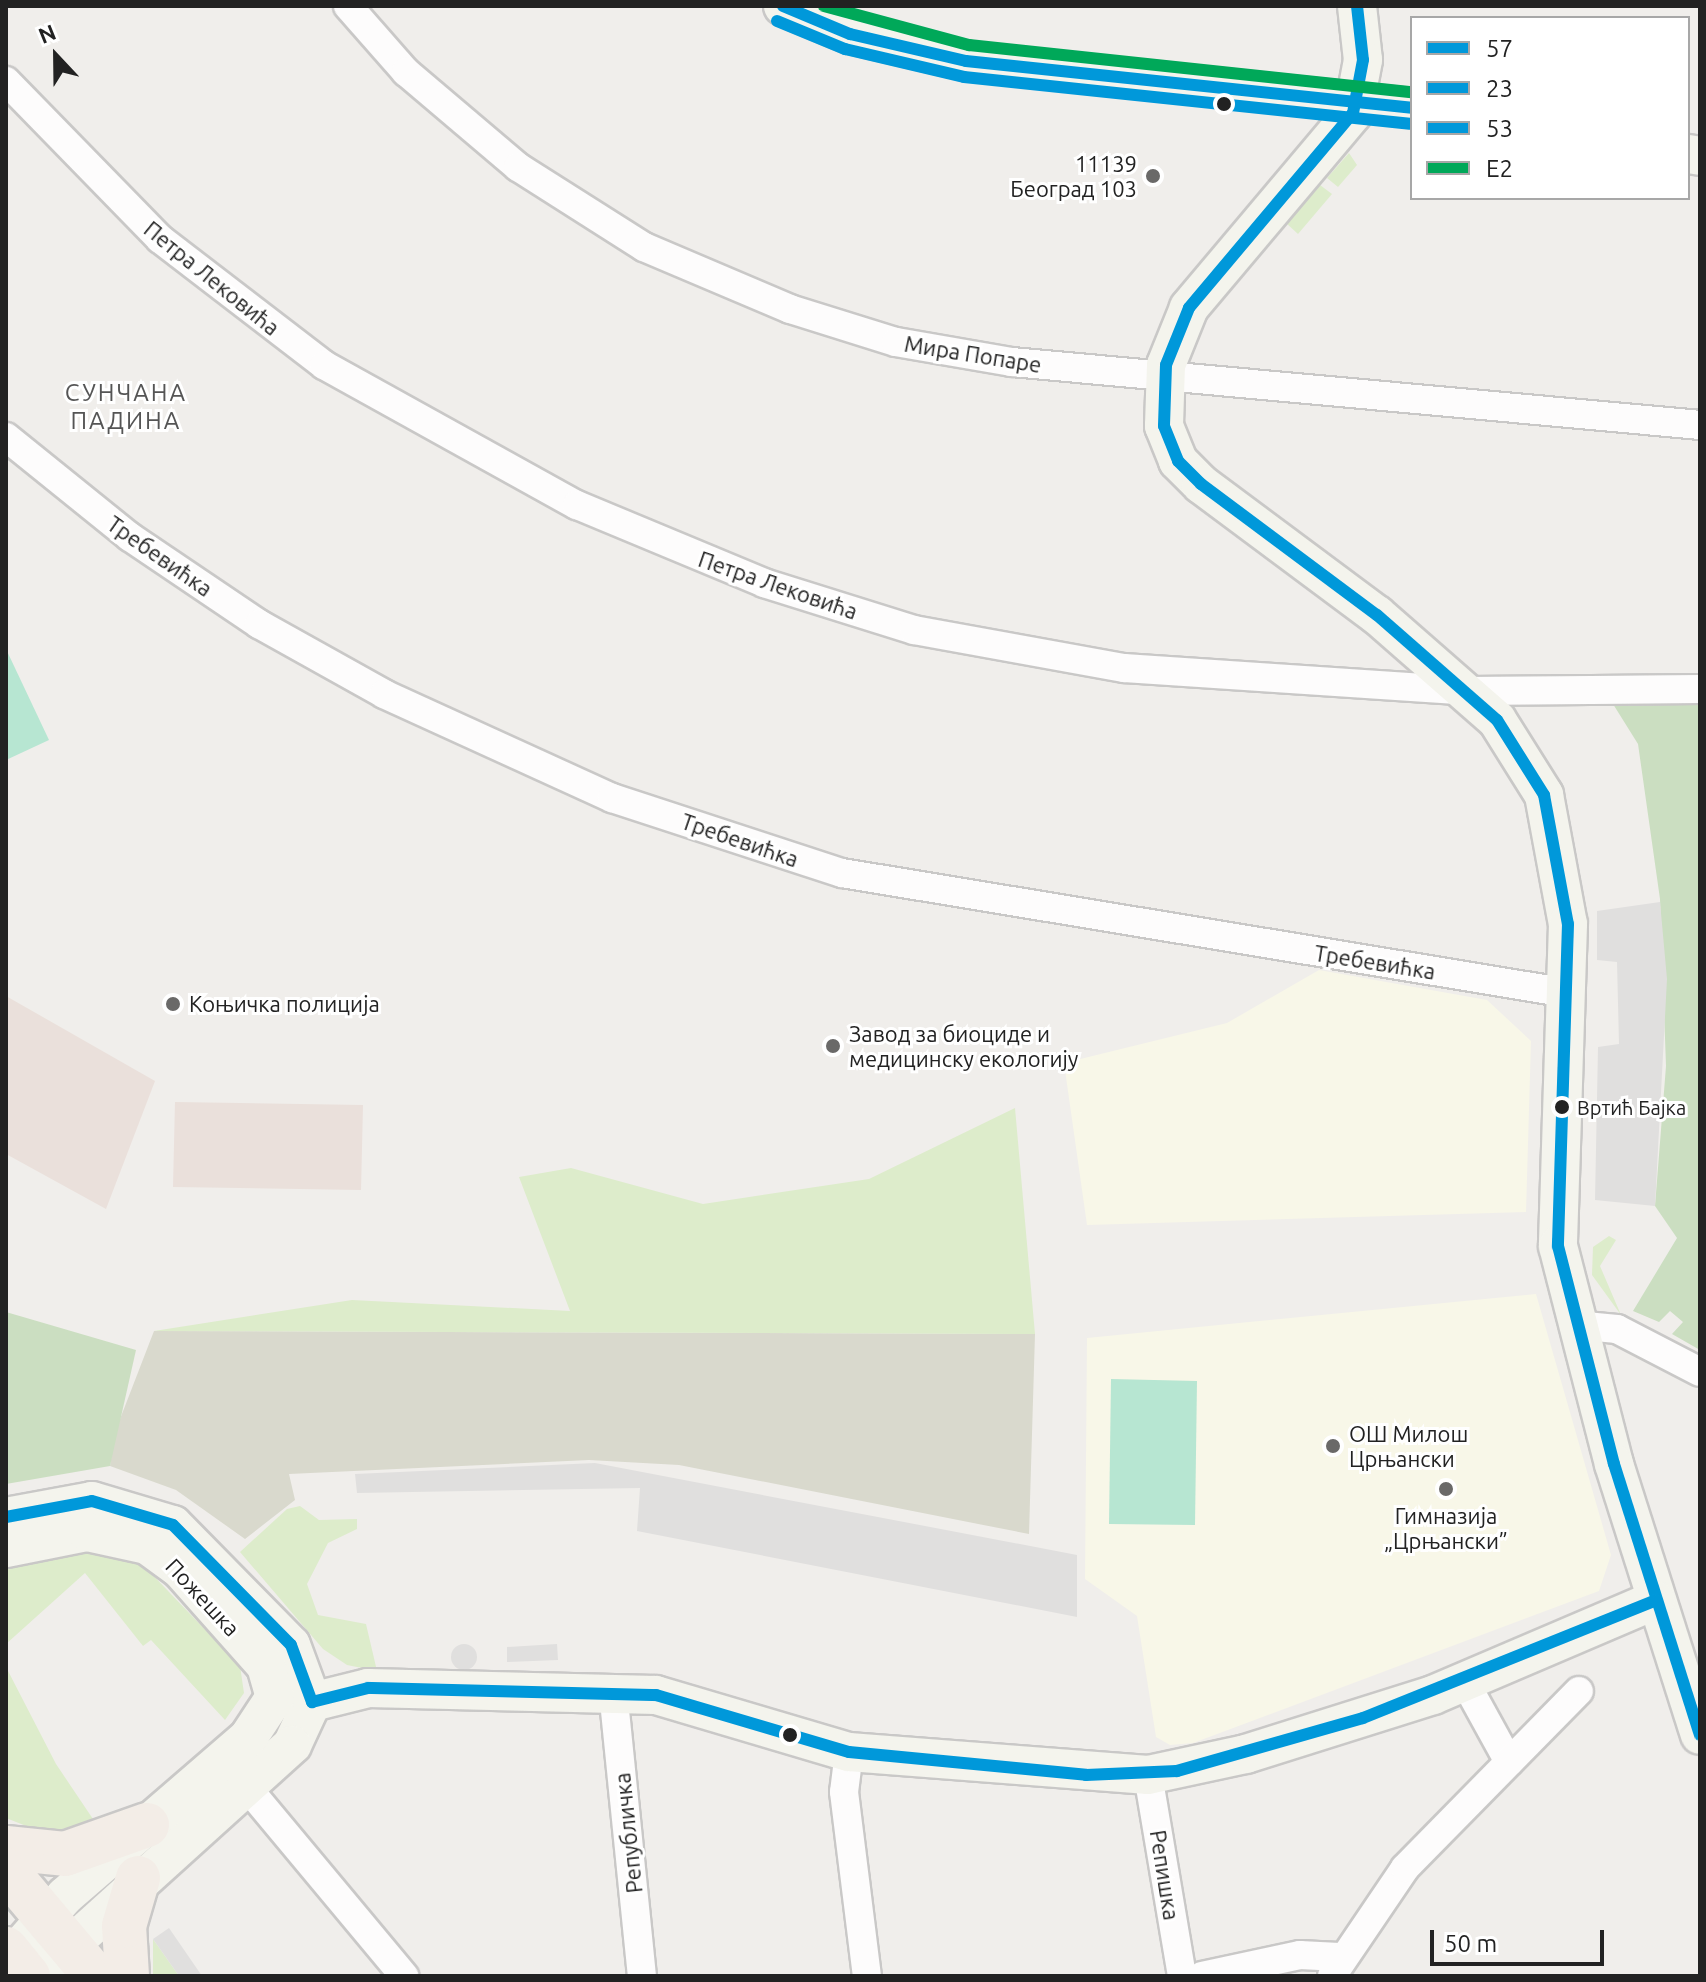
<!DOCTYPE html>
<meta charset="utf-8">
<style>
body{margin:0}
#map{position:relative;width:1706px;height:1982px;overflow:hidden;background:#f0eeeb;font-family:Ubuntu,sans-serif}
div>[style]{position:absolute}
.education>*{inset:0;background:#f8f7e8}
.military>*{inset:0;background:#eae0db}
.construction>*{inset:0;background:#d9d9cd}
.grass>*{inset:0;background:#ddeccb}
.forest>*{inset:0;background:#cbdec1}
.pitch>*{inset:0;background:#b7e6d2}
.parking>*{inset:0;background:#e0dfde}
.round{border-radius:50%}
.roads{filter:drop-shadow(2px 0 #c9c8c7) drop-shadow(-2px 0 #c9c8c7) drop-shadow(0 2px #c9c8c7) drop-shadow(0 -2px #c9c8c7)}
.street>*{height:28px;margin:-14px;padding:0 14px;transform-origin:14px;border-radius:14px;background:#fdfcfc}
.secondary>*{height:38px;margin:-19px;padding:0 19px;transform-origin:19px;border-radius:19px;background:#f4f4ed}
.primary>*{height:44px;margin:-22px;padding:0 22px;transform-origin:22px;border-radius:22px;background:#f3ede7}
.bus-1>*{height:12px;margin:-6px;padding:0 6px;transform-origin:6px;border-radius:6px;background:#0098da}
.bus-2>*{height:12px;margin:-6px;padding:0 6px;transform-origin:6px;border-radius:6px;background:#0098da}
.bus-3>*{height:12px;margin:-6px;padding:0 6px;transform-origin:6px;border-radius:6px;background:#0098da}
.bus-4>*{height:12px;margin:-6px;padding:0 6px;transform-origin:6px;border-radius:6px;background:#00a859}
.dots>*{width:22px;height:22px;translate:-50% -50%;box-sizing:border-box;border:4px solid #fff;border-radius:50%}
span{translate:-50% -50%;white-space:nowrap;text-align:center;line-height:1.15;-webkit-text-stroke:6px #fff;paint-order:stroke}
.bus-label{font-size:20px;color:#222}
.left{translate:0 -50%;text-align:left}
.poi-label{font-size:22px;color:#222}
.right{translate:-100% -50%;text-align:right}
.street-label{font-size:22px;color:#222}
.neighbourhood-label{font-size:24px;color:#555;letter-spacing:2px}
.frame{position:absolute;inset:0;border:8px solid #222;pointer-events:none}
.legend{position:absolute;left:1410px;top:16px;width:280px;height:184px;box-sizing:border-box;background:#fff;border:2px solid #a7a7a7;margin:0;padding:10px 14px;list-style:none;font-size:24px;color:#222}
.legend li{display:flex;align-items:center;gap:16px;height:40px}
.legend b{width:40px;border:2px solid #a7a7a7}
.north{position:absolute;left:16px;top:16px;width:80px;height:80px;-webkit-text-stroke:6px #fff;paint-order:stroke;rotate:338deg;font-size:22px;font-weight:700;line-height:32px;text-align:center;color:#222}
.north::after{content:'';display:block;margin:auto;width:28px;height:36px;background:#222;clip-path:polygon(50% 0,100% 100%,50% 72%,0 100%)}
.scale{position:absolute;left:1430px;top:1930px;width:174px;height:36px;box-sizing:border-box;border:4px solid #222;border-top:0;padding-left:10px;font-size:24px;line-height:28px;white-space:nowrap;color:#222;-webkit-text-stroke:6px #fff;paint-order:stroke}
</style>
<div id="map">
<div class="education">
<i style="clip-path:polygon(1319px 970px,1487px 1000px,1531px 1041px,1526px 1212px,1087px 1225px,1064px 1063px,1227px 1023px)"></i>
<i style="clip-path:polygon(1536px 1294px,1611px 1555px,1599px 1591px,1193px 1743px,1170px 1745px,1156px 1737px,1137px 1616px,1085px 1579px,1087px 1338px)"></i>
</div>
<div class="military">
<i style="clip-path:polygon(6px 996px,155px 1081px,106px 1209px,6px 1154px)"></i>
<i style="clip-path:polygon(175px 1102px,363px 1105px,361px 1190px,173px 1187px)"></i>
</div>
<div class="construction">
<i style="clip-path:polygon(154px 1331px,1035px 1334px,1029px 1534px,679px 1465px,589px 1460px,289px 1474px,295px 1500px,245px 1539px,176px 1490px,110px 1466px,115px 1432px)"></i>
</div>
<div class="grass">
<i style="clip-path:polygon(1349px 153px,1357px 165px,1338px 187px,1327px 178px)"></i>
<i style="clip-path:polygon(1320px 185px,1332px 194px,1298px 234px,1286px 223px)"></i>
<i style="clip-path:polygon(1015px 1108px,1035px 1334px,154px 1331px,352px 1300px,570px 1311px,519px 1177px,571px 1168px,703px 1204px,869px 1179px)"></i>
<i style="clip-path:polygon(1609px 1236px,1616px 1240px,1600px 1266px,1621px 1315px,1592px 1275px,1593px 1247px)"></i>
<i style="clip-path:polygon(300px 1506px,319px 1520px,357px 1519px,357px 1529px,328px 1543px,307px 1584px,318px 1615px,366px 1624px,377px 1671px,347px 1665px,323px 1649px,240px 1552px,287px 1509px)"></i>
<i style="clip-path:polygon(81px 1549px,112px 1552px,146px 1568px,240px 1666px,244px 1693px,225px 1720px,151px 1640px,143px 1646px,85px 1573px,6px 1644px,6px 1566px)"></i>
<i style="clip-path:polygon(6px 1667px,56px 1764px,95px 1822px,44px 1833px,6px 1818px)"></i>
<i style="clip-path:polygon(153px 1939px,179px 1976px,153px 1976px)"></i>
</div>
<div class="forest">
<i style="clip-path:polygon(1700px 700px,1700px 1350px,1672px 1334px,1683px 1322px,1670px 1311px,1659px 1322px,1633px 1311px,1677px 1238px,1655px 1206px,1666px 1066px,1660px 899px,1638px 744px,1613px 704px)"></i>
<i style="clip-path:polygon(6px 1312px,136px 1350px,110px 1466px,6px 1484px)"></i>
</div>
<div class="pitch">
<i style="clip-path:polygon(6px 649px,49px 740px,6px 760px)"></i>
<i style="clip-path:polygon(1111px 1379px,1197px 1381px,1195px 1525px,1109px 1524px)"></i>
</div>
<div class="parking">
<i style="clip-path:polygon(1660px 902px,1667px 979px,1655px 1206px,1595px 1200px,1598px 1047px,1619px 1044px,1617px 962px,1597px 960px,1597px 911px)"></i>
<i style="clip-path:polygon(595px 1463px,1077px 1555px,1077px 1617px,637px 1531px,640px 1488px,357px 1493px,355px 1474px)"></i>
<i style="clip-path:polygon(557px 1644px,558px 1660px,507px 1662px,507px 1647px)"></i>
<i class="round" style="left:451px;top:1644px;width:26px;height:26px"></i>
<i style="clip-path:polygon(169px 1928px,202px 1976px,179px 1976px,153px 1939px)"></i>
</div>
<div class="roads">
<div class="street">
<i style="left:348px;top:6px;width:88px;rotate:48.7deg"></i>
<i style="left:406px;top:72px;width:147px;rotate:40.3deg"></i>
<i style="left:518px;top:167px;width:149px;rotate:32.4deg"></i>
<i style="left:644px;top:247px;width:159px;rotate:23deg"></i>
<i style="left:790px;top:309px;width:111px;rotate:17.3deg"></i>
<i style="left:896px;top:342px;width:118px;rotate:9.8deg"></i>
<i style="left:1012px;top:362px;width:691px;rotate:5.23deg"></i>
<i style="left:6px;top:81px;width:221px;rotate:45.7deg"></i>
<i style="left:160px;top:239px;width:207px;rotate:37.5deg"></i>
<i style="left:324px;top:365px;width:289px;rotate:29deg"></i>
<i style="left:577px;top:505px;width:203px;rotate:22.6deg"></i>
<i style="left:764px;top:583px;width:157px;rotate:17.4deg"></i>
<i style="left:914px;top:630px;width:213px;rotate:10.3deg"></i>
<i style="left:1124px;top:668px;width:345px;rotate:3.8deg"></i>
<i style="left:1468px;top:691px;width:232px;rotate:-0.5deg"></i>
<i style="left:6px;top:437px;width:159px;rotate:38.9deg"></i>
<i style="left:130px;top:537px;width:156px;rotate:34deg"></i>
<i style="left:259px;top:624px;width:143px;rotate:29.2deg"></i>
<i style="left:384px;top:694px;width:251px;rotate:24.5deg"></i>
<i style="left:612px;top:798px;width:242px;rotate:18.1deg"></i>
<i style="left:842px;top:873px;width:736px;rotate:9.39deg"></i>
<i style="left:1575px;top:1325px;width:42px;rotate:5.4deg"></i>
<i style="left:1617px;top:1329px;width:93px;rotate:27.4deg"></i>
<i style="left:1465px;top:1682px;width:91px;rotate:61.2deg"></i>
<i style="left:613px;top:1691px;width:286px;rotate:84.2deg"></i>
<i style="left:849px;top:1752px;width:40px;rotate:97.1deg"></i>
<i style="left:844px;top:1792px;width:185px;rotate:82.9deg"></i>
<i style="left:1148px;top:1775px;width:204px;rotate:80.4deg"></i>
<i style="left:245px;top:1785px;width:249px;rotate:50.2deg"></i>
<i style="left:1202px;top:1976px;width:100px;rotate:-12.1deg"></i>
<i style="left:1300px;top:1955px;width:39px;rotate:3deg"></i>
<i style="left:1332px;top:1976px;width:130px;rotate:-55.9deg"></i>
<i style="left:1405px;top:1868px;width:248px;rotate:-45.5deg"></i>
</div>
<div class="secondary">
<i style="left:783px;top:6px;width:73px;rotate:22.7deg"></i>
<i style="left:850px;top:34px;width:119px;rotate:13.1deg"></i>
<i style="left:966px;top:61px;width:448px;rotate:6deg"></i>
<i style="left:1357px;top:6px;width:54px;rotate:83.7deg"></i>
<i style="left:1363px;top:60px;width:54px;rotate:100.7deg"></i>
<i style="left:1353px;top:113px;width:255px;rotate:130.1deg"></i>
<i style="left:1189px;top:308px;width:61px;rotate:112deg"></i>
<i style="left:1166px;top:365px;width:61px;rotate:91.9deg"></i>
<i style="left:1164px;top:426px;width:38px;rotate:68deg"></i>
<i style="left:1178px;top:461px;width:33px;rotate:45deg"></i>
<i style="left:1201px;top:484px;width:219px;rotate:36.7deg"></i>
<i style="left:1377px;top:615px;width:159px;rotate:41.2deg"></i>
<i style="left:1497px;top:720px;width:89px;rotate:57.9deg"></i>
<i style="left:1544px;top:795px;width:131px;rotate:79.5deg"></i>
<i style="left:1568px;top:924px;width:322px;rotate:91.8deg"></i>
<i style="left:1558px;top:1246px;width:225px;rotate:75.6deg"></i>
<i style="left:1614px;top:1464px;width:284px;rotate:72.4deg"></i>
<i style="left:1688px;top:154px;width:12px;rotate:9deg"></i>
<i style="left:6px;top:1517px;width:87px;rotate:-10.5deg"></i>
<i style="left:92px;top:1501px;width:84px;rotate:16.5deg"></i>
<i style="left:173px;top:1525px;width:168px;rotate:45.5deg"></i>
<i style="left:291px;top:1645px;width:61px;rotate:69.8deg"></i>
<i style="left:312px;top:1702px;width:47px;rotate:114.9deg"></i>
<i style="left:292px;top:1745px;width:345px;rotate:137.9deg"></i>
<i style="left:6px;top:1548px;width:83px;rotate:-11.2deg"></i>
<i style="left:87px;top:1532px;width:61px;rotate:12.2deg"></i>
<i style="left:147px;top:1545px;width:41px;rotate:36deg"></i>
<i style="left:180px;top:1569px;width:130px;rotate:48.4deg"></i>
<i style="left:266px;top:1666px;width:32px;rotate:74deg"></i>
<i style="left:275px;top:1697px;width:49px;rotate:123.4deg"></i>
<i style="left:248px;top:1738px;width:242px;rotate:139.2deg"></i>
<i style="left:65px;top:1896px;width:89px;rotate:131.4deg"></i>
<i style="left:312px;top:1702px;width:58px;rotate:-14deg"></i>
<i style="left:368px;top:1688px;width:288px;rotate:1.4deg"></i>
<i style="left:656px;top:1695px;width:201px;rotate:16.5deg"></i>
<i style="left:849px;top:1752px;width:300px;rotate:4.4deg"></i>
<i style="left:1148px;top:1775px;width:100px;rotate:-12.1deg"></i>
<i style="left:1246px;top:1754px;width:196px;rotate:-17.5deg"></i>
<i style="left:1433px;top:1695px;width:242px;rotate:-23.1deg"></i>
</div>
<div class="primary">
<i style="left:6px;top:1848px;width:59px;rotate:5.8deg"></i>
<i style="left:65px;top:1854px;width:87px;rotate:-19.5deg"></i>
<i style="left:6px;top:1870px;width:138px;rotate:50deg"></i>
<i style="left:6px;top:1949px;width:35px;rotate:51deg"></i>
<i style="left:127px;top:1976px;width:50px;rotate:-93.4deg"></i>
<i style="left:124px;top:1926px;width:50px;rotate:-73.7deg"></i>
</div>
</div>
<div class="bus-1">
<i style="left:1357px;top:6px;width:54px;rotate:83.7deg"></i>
<i style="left:1363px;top:60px;width:54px;rotate:100.7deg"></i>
<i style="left:1353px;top:113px;width:255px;rotate:130.1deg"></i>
<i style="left:1189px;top:308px;width:61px;rotate:112deg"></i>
<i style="left:1166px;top:365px;width:61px;rotate:91.9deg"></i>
<i style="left:1164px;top:426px;width:38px;rotate:68deg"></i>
<i style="left:1178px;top:461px;width:33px;rotate:45deg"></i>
<i style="left:1201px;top:484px;width:219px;rotate:36.7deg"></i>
<i style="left:1377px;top:615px;width:159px;rotate:41.2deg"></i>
<i style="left:1497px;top:720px;width:89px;rotate:57.9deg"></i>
<i style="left:1544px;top:795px;width:131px;rotate:79.5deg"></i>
<i style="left:1568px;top:924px;width:322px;rotate:91.8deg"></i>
<i style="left:1558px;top:1246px;width:225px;rotate:75.6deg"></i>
<i style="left:1614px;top:1464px;width:284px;rotate:72.4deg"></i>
<i style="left:6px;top:1517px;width:87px;rotate:-10.5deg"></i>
<i style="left:92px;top:1501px;width:84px;rotate:16.5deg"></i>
<i style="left:173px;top:1525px;width:168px;rotate:45.5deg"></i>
<i style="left:291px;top:1645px;width:61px;rotate:69.8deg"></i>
<i style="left:312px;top:1702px;width:58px;rotate:-14deg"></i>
<i style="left:368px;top:1688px;width:288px;rotate:1.4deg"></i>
<i style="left:656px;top:1695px;width:201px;rotate:16.5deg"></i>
<i style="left:849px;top:1752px;width:238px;rotate:5.5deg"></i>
<i style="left:1086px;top:1775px;width:91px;rotate:-2.5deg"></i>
<i style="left:1177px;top:1771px;width:193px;rotate:-15.9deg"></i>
<i style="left:1363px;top:1718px;width:316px;rotate:-21.9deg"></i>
</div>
<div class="bus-2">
<i style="left:783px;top:6px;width:73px;rotate:22.7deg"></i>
<i style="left:850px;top:34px;width:119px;rotate:13.1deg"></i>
<i style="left:966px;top:61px;width:448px;rotate:6deg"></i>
</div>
<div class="bus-3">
<i style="left:777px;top:21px;width:74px;rotate:22.4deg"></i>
<i style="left:845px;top:49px;width:122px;rotate:13.2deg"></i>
<i style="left:964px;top:77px;width:448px;rotate:6deg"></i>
</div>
<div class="bus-4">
<i style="left:824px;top:6px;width:150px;rotate:15.1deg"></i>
<i style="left:969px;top:45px;width:445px;rotate:6.1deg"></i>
</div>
<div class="dots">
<i style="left:1224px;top:104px;background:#222"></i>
<i style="left:1153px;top:176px;background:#6a6968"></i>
<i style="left:173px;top:1004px;background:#6a6968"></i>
<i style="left:833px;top:1046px;background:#6a6968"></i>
<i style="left:1562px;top:1107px;background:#222"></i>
<i style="left:1333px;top:1446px;background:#6a6968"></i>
<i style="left:1446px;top:1489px;background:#6a6968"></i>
<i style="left:790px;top:1735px;background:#222"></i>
</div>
<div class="bus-label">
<span class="left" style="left:1577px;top:1107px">Вртић Бајка</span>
</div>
<div class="poi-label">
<span class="right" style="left:1137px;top:176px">11139<br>Београд 103</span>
<span class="left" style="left:189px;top:1004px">Коњичка полиција</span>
<span class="left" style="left:849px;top:1046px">Завод за биоциде и<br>медицинску екологију</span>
<span class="left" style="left:1349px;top:1446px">ОШ Милош<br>Црњански</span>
<span style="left:1446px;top:1528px">Гимназија<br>„Црњански”</span>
</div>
<div class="street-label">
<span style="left:212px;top:278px;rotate:39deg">Петра Лековића</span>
<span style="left:973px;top:354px;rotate:9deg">Мира Попаре</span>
<span style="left:160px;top:556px;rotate:35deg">Требевићка</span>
<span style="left:778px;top:585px;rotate:19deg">Петра Лековића</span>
<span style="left:740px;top:840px;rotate:19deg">Требевићка</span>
<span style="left:1375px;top:962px;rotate:9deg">Требевићка</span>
<span style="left:203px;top:1597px;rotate:47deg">Пожешка</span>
<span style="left:628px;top:1833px;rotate:-96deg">Републичка</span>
<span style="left:1165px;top:1875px;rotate:81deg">Репишка</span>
</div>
<div class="neighbourhood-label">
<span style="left:126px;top:407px">СУНЧАНА<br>ПАДИНА</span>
</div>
<div class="frame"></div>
<ul class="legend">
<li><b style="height:10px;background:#0098da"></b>57</li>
<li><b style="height:10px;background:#0098da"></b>23</li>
<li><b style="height:10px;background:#0098da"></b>53</li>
<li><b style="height:10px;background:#00a859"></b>E2</li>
</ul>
<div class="north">N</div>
<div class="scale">50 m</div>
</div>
